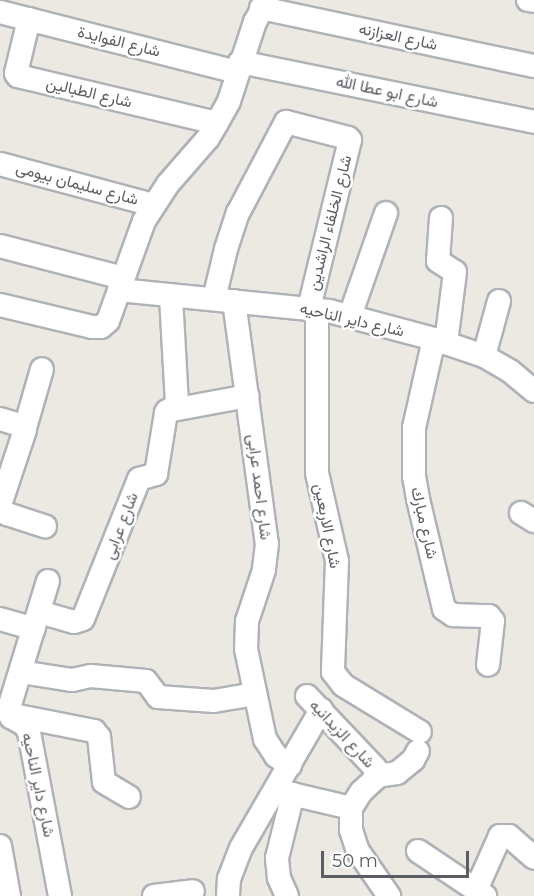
<!DOCTYPE html>
<meta charset="utf-8">
<style>
body{margin:0}
#map{position:relative;width:534px;height:896px;overflow:hidden;background:#ebe9e2;font-family:Montserrat,Vazirmatn,sans-serif}
div>[style]{position:absolute}
.roads{filter:drop-shadow(2px 0 #afb2b6) drop-shadow(-2px 0 #afb2b6) drop-shadow(0 2px #afb2b6) drop-shadow(0 -2px #afb2b6)}
.street>*{height:22px;margin:-11px;padding:0 11px;transform-origin:11px;border-radius:11px;background:#fff}
span{translate:-50% -50%;white-space:nowrap;text-align:center;line-height:1.15;-webkit-text-stroke:5px #fff;paint-order:stroke}
.street-label{font-size:16px;color:#5a5d61}
.scale{position:absolute;left:321px;top:851px;width:148px;height:27px;box-sizing:border-box;border:3px solid #5a5d61;border-top:0;padding-left:8px;font-size:18px;line-height:21px;white-space:nowrap;color:#5a5d61;-webkit-text-stroke:4px #fff;paint-order:stroke}
</style>
<div id="map">
<div class="roads">
<div class="street">
<i style="left:528px;top:0;width:6px;rotate:9deg"></i>
<i style="left:261px;top:8px;width:279px;rotate:12deg"></i>
<i style="left:0;top:12px;width:244px;rotate:14.2deg"></i>
<i style="left:29px;top:19px;width:56px;rotate:103.5deg"></i>
<i style="left:16px;top:73px;width:4px;rotate:56deg"></i>
<i style="left:18px;top:76px;width:204px;rotate:13.3deg"></i>
<i style="left:240px;top:62px;width:300px;rotate:11.5deg"></i>
<i style="left:0;top:164px;width:158px;rotate:15deg"></i>
<i style="left:441px;top:218px;width:43px;rotate:94deg"></i>
<i style="left:438px;top:261px;width:20px;rotate:33deg"></i>
<i style="left:455px;top:272px;width:72px;rotate:97.2deg"></i>
<i style="left:0;top:246px;width:127px;rotate:14.6deg"></i>
<i style="left:119px;top:290px;width:211px;rotate:5.7deg"></i>
<i style="left:329px;top:311px;width:109px;rotate:14.9deg"></i>
<i style="left:434px;top:339px;width:53px;rotate:18.8deg"></i>
<i style="left:484px;top:356px;width:30px;rotate:30deg"></i>
<i style="left:510px;top:371px;width:31px;rotate:40deg"></i>
<i style="left:214px;top:299px;width:51px;rotate:-76.5deg"></i>
<i style="left:226px;top:249px;width:38px;rotate:-72deg"></i>
<i style="left:238px;top:213px;width:103px;rotate:-62.2deg"></i>
<i style="left:286px;top:122px;width:64px;rotate:14.5deg"></i>
<i style="left:348px;top:138px;width:3px;rotate:45deg"></i>
<i style="left:350px;top:140px;width:173px;rotate:103.7deg"></i>
<i style="left:234px;top:301px;width:245px;rotate:82.3deg"></i>
<i style="left:267px;top:544px;width:26px;rotate:97deg"></i>
<i style="left:264px;top:570px;width:54px;rotate:108.4deg"></i>
<i style="left:247px;top:621px;width:28px;rotate:92deg"></i>
<i style="left:246px;top:649px;width:92px;rotate:78.1deg"></i>
<i style="left:265px;top:739px;width:20px;rotate:57deg"></i>
<i style="left:276px;top:756px;width:17px;rotate:33deg"></i>
<i style="left:0;top:305px;width:95px;rotate:13.4deg"></i>
<i style="left:92px;top:327px;width:9px"></i>
<i style="left:101px;top:327px;width:9px;rotate:-41deg"></i>
<i style="left:108px;top:321px;width:106px;rotate:-70.2deg"></i>
<i style="left:144px;top:221px;width:44px;rotate:-57deg"></i>
<i style="left:168px;top:184px;width:61px;rotate:-49deg"></i>
<i style="left:208px;top:138px;width:17px;rotate:-59deg"></i>
<i style="left:217px;top:123px;width:25px;rotate:-61deg"></i>
<i style="left:229px;top:101px;width:83px;rotate:-71.8deg"></i>
<i style="left:255px;top:22px;width:25px;rotate:-61deg"></i>
<i style="left:317px;top:309px;width:164px;rotate:90deg"></i>
<i style="left:317px;top:473px;width:90px;rotate:77.2deg"></i>
<i style="left:337px;top:561px;width:111px;rotate:92.1deg"></i>
<i style="left:333px;top:672px;width:16px;rotate:52deg"></i>
<i style="left:343px;top:685px;width:90px;rotate:31.4deg"></i>
<i style="left:350px;top:316px;width:109px;rotate:-70.7deg"></i>
<i style="left:434px;top:339px;width:91px;rotate:102.7deg"></i>
<i style="left:414px;top:428px;width:48px;rotate:90deg"></i>
<i style="left:414px;top:476px;width:23px;rotate:80deg"></i>
<i style="left:418px;top:499px;width:113px;rotate:76.7deg"></i>
<i style="left:444px;top:609px;width:11px;rotate:34deg"></i>
<i style="left:453px;top:615px;width:36px;rotate:2deg"></i>
<i style="left:489px;top:616px;width:6px;rotate:51deg"></i>
<i style="left:493px;top:621px;width:44px;rotate:96.5deg"></i>
<i style="left:484px;top:356px;width:57px;rotate:-74.7deg"></i>
<i style="left:167px;top:411px;width:82px;rotate:-10.5deg"></i>
<i style="left:0;top:419px;width:24px;rotate:17deg"></i>
<i style="left:23px;top:426px;width:4px;rotate:63deg"></i>
<i style="left:25px;top:430px;width:76px;rotate:108.4deg"></i>
<i style="left:1px;top:502px;width:7px;rotate:90deg"></i>
<i style="left:1px;top:509px;width:8px;rotate:40deg"></i>
<i style="left:7px;top:514px;width:40px;rotate:18deg"></i>
<i style="left:25px;top:428px;width:61px;rotate:-73.9deg"></i>
<i style="left:521px;top:513px;width:15px;rotate:32deg"></i>
<i style="left:48px;top:581px;width:136px;rotate:107.1deg"></i>
<i style="left:8px;top:711px;width:7px;rotate:63deg"></i>
<i style="left:11px;top:717px;width:16px;rotate:30deg"></i>
<i style="left:25px;top:725px;width:8px;rotate:60deg"></i>
<i style="left:29px;top:732px;width:167px;rotate:79.3deg"></i>
<i style="left:39px;top:612px;width:36px;rotate:16deg"></i>
<i style="left:74px;top:622px;width:9px;rotate:-18deg"></i>
<i style="left:83px;top:619px;width:151px;rotate:-68.2deg"></i>
<i style="left:139px;top:479px;width:18px;rotate:-16deg"></i>
<i style="left:156px;top:474px;width:62px;rotate:-80.7deg"></i>
<i style="left:166px;top:413px;width:14px;rotate:-39deg"></i>
<i style="left:177px;top:404px;width:109px;rotate:-93.2deg"></i>
<i style="left:0;top:619px;width:35px;rotate:16deg"></i>
<i style="left:21px;top:672px;width:52px;rotate:8.9deg"></i>
<i style="left:72px;top:680px;width:19px;rotate:-12deg"></i>
<i style="left:91px;top:676px;width:55px;rotate:5.2deg"></i>
<i style="left:146px;top:681px;width:20px;rotate:53deg"></i>
<i style="left:158px;top:697px;width:56px;rotate:4.1deg"></i>
<i style="left:214px;top:701px;width:42px;rotate:-9.7deg"></i>
<i style="left:307px;top:696px;width:99px;rotate:46.6deg"></i>
<i style="left:375px;top:768px;width:11px;rotate:90deg"></i>
<i style="left:375px;top:779px;width:19px;rotate:137deg"></i>
<i style="left:361px;top:792px;width:19px;rotate:122deg"></i>
<i style="left:351px;top:808px;width:22px;rotate:90deg"></i>
<i style="left:351px;top:830px;width:22px;rotate:72deg"></i>
<i style="left:358px;top:851px;width:55px;rotate:55.4deg"></i>
<i style="left:13px;top:715px;width:83px;rotate:11.2deg"></i>
<i style="left:94px;top:731px;width:8px;rotate:50deg"></i>
<i style="left:99px;top:737px;width:45px;rotate:83.7deg"></i>
<i style="left:104px;top:782px;width:29px;rotate:31deg"></i>
<i style="left:376px;top:776px;width:21px;rotate:-8deg"></i>
<i style="left:397px;top:773px;width:21px;rotate:-39deg"></i>
<i style="left:413px;top:760px;width:10px;rotate:-61deg"></i>
<i style="left:279px;top:791px;width:74px;rotate:13.3deg"></i>
<i style="left:0;top:846px;width:51px;rotate:79.8deg"></i>
<i style="left:418px;top:851px;width:81px;rotate:33.9deg"></i>
<i style="left:476px;top:890px;width:59px;rotate:-66deg"></i>
<i style="left:500px;top:836px;width:9px"></i>
<i style="left:509px;top:836px;width:33px;rotate:41deg"></i>
<i style="left:154px;top:896px;width:39px;rotate:-7deg"></i>
<i style="left:228px;top:896px;width:17px;rotate:-87deg"></i>
<i style="left:229px;top:879px;width:33px;rotate:-69deg"></i>
<i style="left:241px;top:848px;width:160px;rotate:-59.9deg"></i>
<i style="left:287px;top:896px;width:20px;rotate:-114deg"></i>
<i style="left:279px;top:878px;width:20px;rotate:-96deg"></i>
<i style="left:277px;top:858px;width:66px;rotate:-76deg"></i>
</div>
</div>
<div class="street-label">
<span style="left:398px;top:37px;rotate:12deg">شارع العزازنه</span>
<span style="left:119px;top:42px;rotate:14deg">شارع الفوايدة</span>
<span style="left:387px;top:92px;rotate:12deg">شارع ابو عطا الله</span>
<span style="left:89px;top:93px;rotate:13deg">شارع الطبالين</span>
<span style="left:77px;top:184px;rotate:15deg">شارع سليمان بيومى</span>
<span style="left:330px;top:223px;rotate:-76deg">شارع الخلفاء الراشدين</span>
<span style="left:352px;top:320px;rotate:13deg">شارع داير الناحيه</span>
<span style="left:259px;top:487px;rotate:83deg">شارع احمد عرابى</span>
<span style="left:424px;top:523px;rotate:77deg">شارع مبارك</span>
<span style="left:121px;top:526px;rotate:-69deg">شارع عرابى</span>
<span style="left:327px;top:526px;rotate:79deg">شارع الاربعين</span>
<span style="left:342px;top:734px;rotate:47deg">شارع الزيدانيه</span>
<span style="left:38px;top:785px;rotate:78deg">شارع داير الناحيه</span>
</div>
<div class="scale">50 m</div>
</div>
